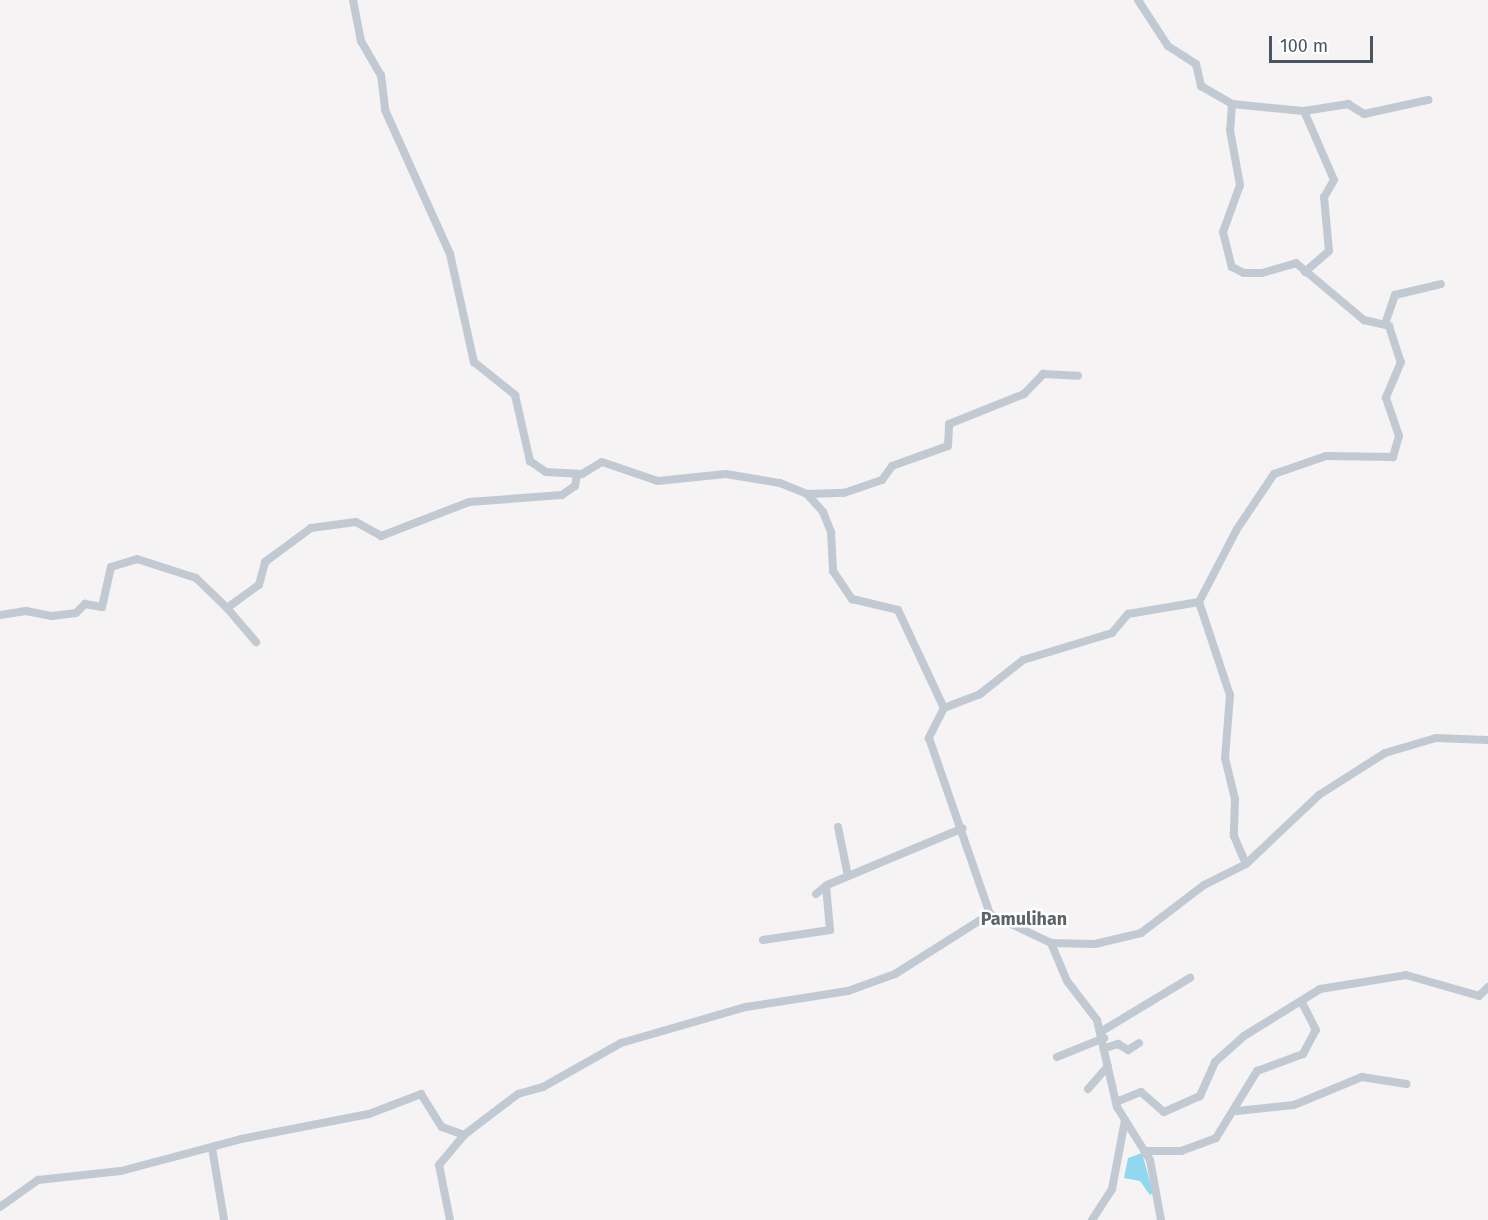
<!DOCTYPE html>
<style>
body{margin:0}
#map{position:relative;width:1488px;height:1220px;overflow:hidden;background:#f5f3f3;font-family:"Fira Sans",sans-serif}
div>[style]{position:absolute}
.water>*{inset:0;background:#91d7ed}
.minor>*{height:8px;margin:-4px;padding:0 4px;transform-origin:4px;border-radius:4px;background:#c1cad2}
span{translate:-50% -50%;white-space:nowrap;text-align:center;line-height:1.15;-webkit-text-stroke:5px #fff;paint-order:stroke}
.quarter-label{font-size:18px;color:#5f6368;font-weight:700}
.scale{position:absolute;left:1269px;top:36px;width:104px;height:27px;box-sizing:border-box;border:3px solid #4a5561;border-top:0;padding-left:8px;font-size:18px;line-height:21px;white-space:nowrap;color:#4a5561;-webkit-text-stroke:4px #fff;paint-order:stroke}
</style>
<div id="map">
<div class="water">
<i style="clip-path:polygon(1142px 1153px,1153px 1193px,1150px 1195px,1140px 1181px,1124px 1178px,1128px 1158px)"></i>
</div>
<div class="minor">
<i style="left:353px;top:0;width:42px;rotate:79deg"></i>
<i style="left:361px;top:41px;width:39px;rotate:60deg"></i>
<i style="left:381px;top:75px;width:35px;rotate:83deg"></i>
<i style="left:385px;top:110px;width:158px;rotate:65.7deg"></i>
<i style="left:450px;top:254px;width:111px;rotate:77.5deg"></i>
<i style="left:474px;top:362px;width:53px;rotate:38.8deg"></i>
<i style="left:515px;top:395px;width:68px;rotate:77.2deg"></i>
<i style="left:530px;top:461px;width:19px;rotate:35deg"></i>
<i style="left:546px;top:472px;width:36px;rotate:3deg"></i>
<i style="left:582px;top:474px;width:23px;rotate:-31deg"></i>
<i style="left:602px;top:462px;width:59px;rotate:18.7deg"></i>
<i style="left:658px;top:481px;width:68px;rotate:-5.9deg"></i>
<i style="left:726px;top:474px;width:55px;rotate:9.5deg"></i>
<i style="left:780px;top:483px;width:29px;rotate:22deg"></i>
<i style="left:807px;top:494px;width:24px;rotate:48deg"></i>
<i style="left:823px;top:512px;width:22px;rotate:68deg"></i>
<i style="left:831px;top:532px;width:39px;rotate:87deg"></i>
<i style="left:833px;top:571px;width:34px;rotate:56deg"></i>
<i style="left:852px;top:599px;width:47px;rotate:13.4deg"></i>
<i style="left:898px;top:610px;width:108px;rotate:64.9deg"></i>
<i style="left:944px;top:708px;width:34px;rotate:117deg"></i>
<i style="left:929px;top:738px;width:186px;rotate:70.9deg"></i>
<i style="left:990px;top:914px;width:68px;rotate:25.4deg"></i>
<i style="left:1051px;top:943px;width:41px;rotate:67.2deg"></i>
<i style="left:1067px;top:981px;width:49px;rotate:52.4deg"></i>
<i style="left:1097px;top:1020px;width:89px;rotate:77.1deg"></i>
<i style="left:1117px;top:1107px;width:62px;rotate:58.1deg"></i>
<i style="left:1150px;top:1160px;width:61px;rotate:79.6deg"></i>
<i style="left:1138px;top:0;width:55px;rotate:56.9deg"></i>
<i style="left:1168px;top:46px;width:33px;rotate:33deg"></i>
<i style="left:1196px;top:64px;width:23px;rotate:77deg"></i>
<i style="left:1201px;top:86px;width:36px;rotate:30deg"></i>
<i style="left:1232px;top:104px;width:72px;rotate:5.6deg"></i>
<i style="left:1304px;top:111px;width:45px;rotate:-9deg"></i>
<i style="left:1348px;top:104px;width:19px;rotate:32deg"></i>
<i style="left:1364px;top:114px;width:66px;rotate:-12.3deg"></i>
<i style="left:1232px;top:104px;width:26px;rotate:94deg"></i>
<i style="left:1230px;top:130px;width:56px;rotate:79.7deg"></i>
<i style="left:1240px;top:185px;width:50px;rotate:109.9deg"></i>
<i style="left:1223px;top:232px;width:36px;rotate:76deg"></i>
<i style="left:1232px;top:267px;width:13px;rotate:27deg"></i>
<i style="left:1244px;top:273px;width:18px"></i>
<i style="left:1262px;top:273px;width:35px;rotate:-16deg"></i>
<i style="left:1296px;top:263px;width:89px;rotate:40deg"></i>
<i style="left:1364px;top:320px;width:26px;rotate:13deg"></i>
<i style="left:1389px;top:326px;width:38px;rotate:72deg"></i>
<i style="left:1401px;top:362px;width:39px;rotate:113deg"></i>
<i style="left:1386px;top:398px;width:40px;rotate:71.1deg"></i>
<i style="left:1399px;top:436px;width:22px;rotate:106deg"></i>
<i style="left:1393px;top:457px;width:67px;rotate:-179.1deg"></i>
<i style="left:1326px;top:456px;width:55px;rotate:160.9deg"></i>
<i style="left:1274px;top:474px;width:66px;rotate:123.9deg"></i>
<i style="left:1237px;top:529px;width:82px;rotate:117.5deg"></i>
<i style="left:1199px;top:602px;width:98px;rotate:71.6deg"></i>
<i style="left:1230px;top:695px;width:63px;rotate:94.5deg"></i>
<i style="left:1225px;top:758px;width:42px;rotate:76.3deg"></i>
<i style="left:1235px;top:799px;width:37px;rotate:92deg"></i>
<i style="left:1234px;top:836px;width:30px;rotate:67deg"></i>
<i style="left:1304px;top:111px;width:75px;rotate:66.5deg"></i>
<i style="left:1334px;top:180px;width:20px;rotate:120deg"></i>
<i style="left:1324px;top:197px;width:54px;rotate:84.7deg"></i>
<i style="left:1329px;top:251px;width:32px;rotate:139deg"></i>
<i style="left:1385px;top:324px;width:31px;rotate:-71deg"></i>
<i style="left:1395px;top:295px;width:47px;rotate:-13.4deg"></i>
<i style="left:807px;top:494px;width:37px;rotate:-2deg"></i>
<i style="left:844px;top:493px;width:40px;rotate:-18.9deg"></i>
<i style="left:882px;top:480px;width:17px;rotate:-54deg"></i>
<i style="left:892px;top:466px;width:59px;rotate:-19.7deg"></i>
<i style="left:948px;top:446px;width:22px;rotate:-87deg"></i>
<i style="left:949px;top:424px;width:81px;rotate:-21.8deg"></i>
<i style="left:1024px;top:394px;width:28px;rotate:-46deg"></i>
<i style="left:1043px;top:374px;width:35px;rotate:3deg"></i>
<i style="left:227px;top:608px;width:45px;rotate:49.5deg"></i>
<i style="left:0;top:615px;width:26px;rotate:-9deg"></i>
<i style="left:26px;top:611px;width:26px;rotate:11deg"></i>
<i style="left:52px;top:616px;width:24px;rotate:-7deg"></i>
<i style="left:76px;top:613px;width:13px;rotate:-45deg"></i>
<i style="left:85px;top:604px;width:17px;rotate:10deg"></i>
<i style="left:102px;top:607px;width:41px;rotate:-77.3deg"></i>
<i style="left:111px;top:567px;width:27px;rotate:-17deg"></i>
<i style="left:137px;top:559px;width:62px;rotate:17.9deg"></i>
<i style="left:196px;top:578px;width:43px;rotate:44.1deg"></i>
<i style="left:227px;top:608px;width:39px;rotate:-36deg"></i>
<i style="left:259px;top:585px;width:24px;rotate:-75deg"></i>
<i style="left:265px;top:562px;width:57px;rotate:-36.5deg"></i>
<i style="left:311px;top:528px;width:45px;rotate:-7.6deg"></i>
<i style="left:356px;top:522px;width:29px;rotate:29deg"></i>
<i style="left:381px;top:536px;width:94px;rotate:-21.1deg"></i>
<i style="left:469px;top:502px;width:93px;rotate:-4.3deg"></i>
<i style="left:562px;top:495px;width:16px;rotate:-35deg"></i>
<i style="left:575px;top:486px;width:11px;rotate:-80deg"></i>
<i style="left:944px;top:708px;width:39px;rotate:-21deg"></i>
<i style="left:980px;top:694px;width:55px;rotate:-38.3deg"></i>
<i style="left:1023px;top:660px;width:93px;rotate:-16.9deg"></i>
<i style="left:1112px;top:633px;width:25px;rotate:-50deg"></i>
<i style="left:1128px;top:614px;width:72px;rotate:-9.6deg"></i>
<i style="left:838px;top:827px;width:50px;rotate:78.5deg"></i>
<i style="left:816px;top:894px;width:14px;rotate:-39deg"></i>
<i style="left:827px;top:885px;width:147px;rotate:-22.7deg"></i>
<i style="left:763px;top:940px;width:68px;rotate:-8.5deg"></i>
<i style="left:830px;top:930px;width:44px;rotate:-95.2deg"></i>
<i style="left:1051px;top:943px;width:44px;rotate:1.3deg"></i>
<i style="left:1095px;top:944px;width:47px;rotate:-13.4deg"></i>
<i style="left:1141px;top:933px;width:79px;rotate:-37.3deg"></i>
<i style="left:1204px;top:885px;width:47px;rotate:-26.6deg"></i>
<i style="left:1246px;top:864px;width:100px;rotate:-43.4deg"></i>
<i style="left:1319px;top:795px;width:78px;rotate:-32.5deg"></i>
<i style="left:1385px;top:753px;width:53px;rotate:-16.4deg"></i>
<i style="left:1436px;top:738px;width:52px;rotate:2.2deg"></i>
<i style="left:1102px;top:1031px;width:103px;rotate:-31.1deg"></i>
<i style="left:1105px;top:1048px;width:14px;rotate:-17deg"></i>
<i style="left:1118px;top:1044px;width:12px;rotate:31deg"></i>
<i style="left:1128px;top:1050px;width:13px;rotate:-32deg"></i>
<i style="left:1057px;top:1057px;width:51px;rotate:-22deg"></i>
<i style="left:1088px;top:1089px;width:30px;rotate:-49deg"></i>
<i style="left:1116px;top:1102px;width:27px;rotate:-22deg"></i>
<i style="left:1141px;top:1092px;width:30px;rotate:41deg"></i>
<i style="left:1164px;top:1112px;width:39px;rotate:-24deg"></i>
<i style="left:1200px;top:1096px;width:37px;rotate:-66deg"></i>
<i style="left:1215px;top:1062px;width:39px;rotate:-42deg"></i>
<i style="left:1244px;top:1036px;width:89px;rotate:-31.7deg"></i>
<i style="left:1320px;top:989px;width:87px;rotate:-9.2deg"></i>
<i style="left:1406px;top:975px;width:76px;rotate:16deg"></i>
<i style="left:1479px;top:996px;width:13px;rotate:-45deg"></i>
<i style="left:1237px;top:1111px;width:57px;rotate:-6deg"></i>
<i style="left:1294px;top:1105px;width:74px;rotate:-22.4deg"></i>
<i style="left:1362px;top:1077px;width:45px;rotate:9deg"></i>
<i style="left:212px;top:1148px;width:73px;rotate:80.5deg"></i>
<i style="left:1146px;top:1151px;width:35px"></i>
<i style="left:1181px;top:1151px;width:37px;rotate:-20deg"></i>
<i style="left:1216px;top:1138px;width:79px;rotate:-58.5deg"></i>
<i style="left:1257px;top:1071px;width:49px;rotate:-20.3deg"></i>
<i style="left:1303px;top:1054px;width:27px;rotate:-62deg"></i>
<i style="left:1316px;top:1030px;width:29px;rotate:-117deg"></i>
<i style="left:0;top:1207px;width:47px;rotate:-35.4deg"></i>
<i style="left:38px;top:1180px;width:83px;rotate:-6.2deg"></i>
<i style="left:121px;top:1171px;width:124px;rotate:-14.9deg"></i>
<i style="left:241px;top:1139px;width:130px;rotate:-11.1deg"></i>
<i style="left:369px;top:1114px;width:56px;rotate:-21deg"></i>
<i style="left:421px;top:1094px;width:39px;rotate:58deg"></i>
<i style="left:442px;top:1127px;width:23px;rotate:20deg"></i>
<i style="left:464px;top:1135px;width:68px;rotate:-37.2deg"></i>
<i style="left:518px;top:1094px;width:26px;rotate:-16deg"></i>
<i style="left:543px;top:1087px;width:90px;rotate:-29.4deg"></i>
<i style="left:621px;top:1043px;width:130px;rotate:-16.1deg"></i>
<i style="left:746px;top:1007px;width:103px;rotate:-8.9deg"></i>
<i style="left:848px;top:991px;width:50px;rotate:-19.9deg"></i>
<i style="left:895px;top:974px;width:112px;rotate:-32.3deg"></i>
<i style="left:450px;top:1220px;width:56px;rotate:-101.3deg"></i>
<i style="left:439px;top:1165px;width:39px;rotate:-50deg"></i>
<i style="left:1092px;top:1220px;width:37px;rotate:-57deg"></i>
<i style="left:1112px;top:1189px;width:70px;rotate:-79.3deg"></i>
</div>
<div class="quarter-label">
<span style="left:1024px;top:919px">Pamulihan</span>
</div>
<div class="scale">100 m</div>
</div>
